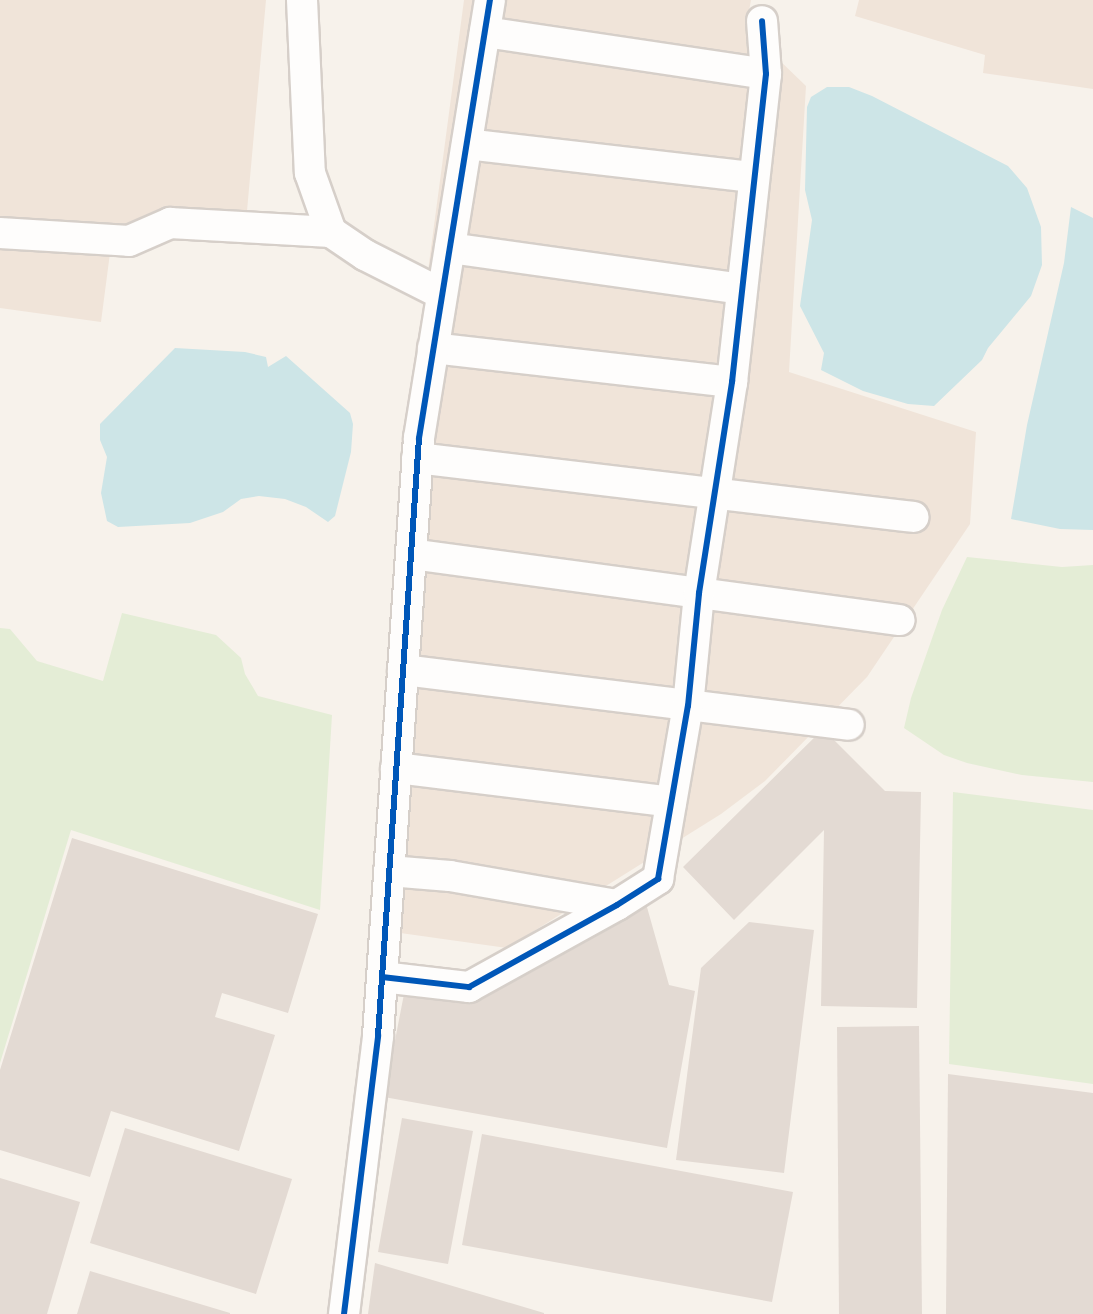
<!DOCTYPE html>
<style>
body{margin:0}
#map{position:relative;width:1093px;height:1314px;overflow:hidden;background:#f7f2eb;font-family:Commissioner,sans-serif}
div>[style]{position:absolute}
.residential>*{inset:0;background:#f0e4d9}
.green>*{inset:0;background:#e4edd6}
.water>*{inset:0;background:#cde5e7}
.building>*{inset:0;background:#e3dad3}
.roads{filter:drop-shadow(2px 0 #d6cfc9) drop-shadow(-2px 0 #d6cfc9) drop-shadow(0 2px #d6cfc9) drop-shadow(0 -2px #d6cfc9)}
.minor>*{height:30px;margin:-15px;padding:0 15px;transform-origin:15px;border-radius:15px;background:#fefdfc}
.cycleway>*{height:6px;margin:-3px;padding:0 3px;transform-origin:3px;border-radius:3px;background:#0057b8}
span{translate:-50% -50%;white-space:nowrap;text-align:center;line-height:1.15;-webkit-text-stroke:4.5px #fef7ed;paint-order:stroke}
</style>
<div id="map">
<div class="residential">
<i style="clip-path:polygon(0 0,266px 0,246px 222px,110px 253px,101px 322px,0 308px)"></i>
<i style="clip-path:polygon(464px 0,751px 0,746px 28px,806px 86px,789px 372px,976px 432px,970px 524px,867px 677px,765px 781px,721px 814px,507px 948px,372px 929px,399px 489px)"></i>
<i style="clip-path:polygon(859px 0,1093px 0,1093px 89px,983px 73px,985px 55px,855px 16px)"></i>
</div>
<div class="green">
<i style="clip-path:polygon(967px 557px,1062px 567px,1093px 565px,1093px 782px,1022px 775px,967px 763px,944px 755px,904px 728px,911px 698px,942px 610px)"></i>
<i style="clip-path:polygon(122px 613px,216px 635px,241px 658px,245px 674px,258px 696px,332px 715px,320px 910px,71px 830px,0 1063px,0 628px,10px 629px,37px 661px,103px 681px)"></i>
<i style="clip-path:polygon(953px 792px,1093px 810px,1093px 1084px,949px 1064px)"></i>
</div>
<div class="water">
<i style="clip-path:polygon(827px 87px,849px 87px,872px 96px,1008px 166px,1027px 188px,1041px 227px,1042px 265px,1031px 296px,988px 348px,982px 360px,934px 406px,908px 404px,863px 391px,821px 370px,824px 353px,800px 306px,812px 220px,805px 190px,807px 107px,811px 97px)"></i>
<i style="clip-path:polygon(1071px 207px,1093px 218px,1093px 530px,1060px 529px,1011px 519px,1027px 425px,1064px 263px)"></i>
<i style="clip-path:polygon(175px 348px,245px 352px,266px 357px,268px 367px,286px 356px,350px 413px,353px 424px,351px 452px,335px 516px,328px 522px,306px 507px,285px 499px,259px 496px,241px 499px,223px 512px,190px 523px,118px 527px,107px 521px,101px 493px,107px 457px,100px 440px,100px 424px)"></i>
</div>
<div class="building">
<i style="clip-path:polygon(823px 729px,885px 791px,921px 792px,917px 1008px,821px 1006px,824px 830px,734px 920px,683px 867px)"></i>
<i style="clip-path:polygon(72px 838px,318px 914px,288px 1013px,222px 993px,215px 1017px,275px 1035px,239px 1151px,111px 1111px,90px 1177px,0 1150px,0 1070px)"></i>
<i style="clip-path:polygon(643px 893px,669px 985px,695px 991px,667px 1148px,384px 1097px,404px 994px,464px 994px)"></i>
<i style="clip-path:polygon(749px 922px,814px 930px,784px 1173px,676px 1160px,701px 968px)"></i>
<i style="clip-path:polygon(919px 1026px,922px 1314px,839px 1314px,837px 1027px)"></i>
<i style="clip-path:polygon(948px 1074px,1093px 1093px,1093px 1314px,946px 1314px)"></i>
<i style="clip-path:polygon(402px 1118px,473px 1131px,448px 1264px,378px 1252px)"></i>
<i style="clip-path:polygon(125px 1128px,292px 1179px,256px 1294px,90px 1243px)"></i>
<i style="clip-path:polygon(482px 1134px,793px 1192px,772px 1302px,462px 1245px)"></i>
<i style="clip-path:polygon(0 1178px,80px 1202px,47px 1314px,0 1314px)"></i>
<i style="clip-path:polygon(375px 1263px,544px 1313px,544px 1314px,368px 1314px)"></i>
<i style="clip-path:polygon(90px 1271px,230px 1313px,230px 1314px,77px 1314px)"></i>
</div>
<div class="roads">
<div class="minor">
<i style="left:302px;top:0;width:173px;rotate:87.4deg"></i>
<i style="left:310px;top:173px;width:63px;rotate:70.4deg"></i>
<i style="left:331px;top:232px;width:41px;rotate:34.1deg"></i>
<i style="left:365px;top:255px;width:86px;rotate:26.9deg"></i>
<i style="left:485px;top:32px;width:284px;rotate:8.5deg"></i>
<i style="left:467px;top:144px;width:288px;rotate:6.6deg"></i>
<i style="left:0;top:233px;width:129px;rotate:3.5deg"></i>
<i style="left:129px;top:241px;width:45px;rotate:-23.7deg"></i>
<i style="left:170px;top:223px;width:161px;rotate:3.2deg"></i>
<i style="left:450px;top:248px;width:294px;rotate:8deg"></i>
<i style="left:433px;top:348px;width:301px;rotate:6.5deg"></i>
<i style="left:417px;top:458px;width:500px;rotate:6.77deg"></i>
<i style="left:411px;top:554px;width:493px;rotate:7.7deg"></i>
<i style="left:403px;top:670px;width:449px;rotate:7deg"></i>
<i style="left:396px;top:768px;width:277px;rotate:7deg"></i>
<i style="left:389px;top:871px;width:61px;rotate:4.7deg"></i>
<i style="left:450px;top:876px;width:169px;rotate:9.9deg"></i>
<i style="left:382px;top:977px;width:88px;rotate:6.6deg"></i>
<i style="left:469px;top:987px;width:169px;rotate:-29deg"></i>
<i style="left:617px;top:905px;width:49px;rotate:-32.4deg"></i>
<i style="left:658px;top:879px;width:176px;rotate:-80.2deg"></i>
<i style="left:688px;top:706px;width:114px;rotate:-84.4deg"></i>
<i style="left:699px;top:593px;width:214px;rotate:-81.1deg"></i>
<i style="left:732px;top:382px;width:310px;rotate:-83.7deg"></i>
<i style="left:766px;top:74px;width:53px;rotate:-94.3deg"></i>
<i style="left:344px;top:1314px;width:280px;rotate:-83deg"></i>
<i style="left:378px;top:1036px;width:599px;rotate:-86.08deg"></i>
<i style="left:419px;top:438px;width:444px;rotate:-80.8deg"></i>
</div>
</div>
<div class="cycleway">
<i style="left:382px;top:977px;width:88px;rotate:6.6deg"></i>
<i style="left:469px;top:987px;width:169px;rotate:-29deg"></i>
<i style="left:617px;top:905px;width:49px;rotate:-32.4deg"></i>
<i style="left:658px;top:879px;width:176px;rotate:-80.2deg"></i>
<i style="left:688px;top:706px;width:114px;rotate:-84.4deg"></i>
<i style="left:699px;top:593px;width:214px;rotate:-81.1deg"></i>
<i style="left:732px;top:382px;width:310px;rotate:-83.7deg"></i>
<i style="left:766px;top:74px;width:53px;rotate:-94.3deg"></i>
<i style="left:344px;top:1314px;width:280px;rotate:-83deg"></i>
<i style="left:378px;top:1036px;width:599px;rotate:-86.08deg"></i>
<i style="left:419px;top:438px;width:444px;rotate:-80.8deg"></i>
</div>
</div>
